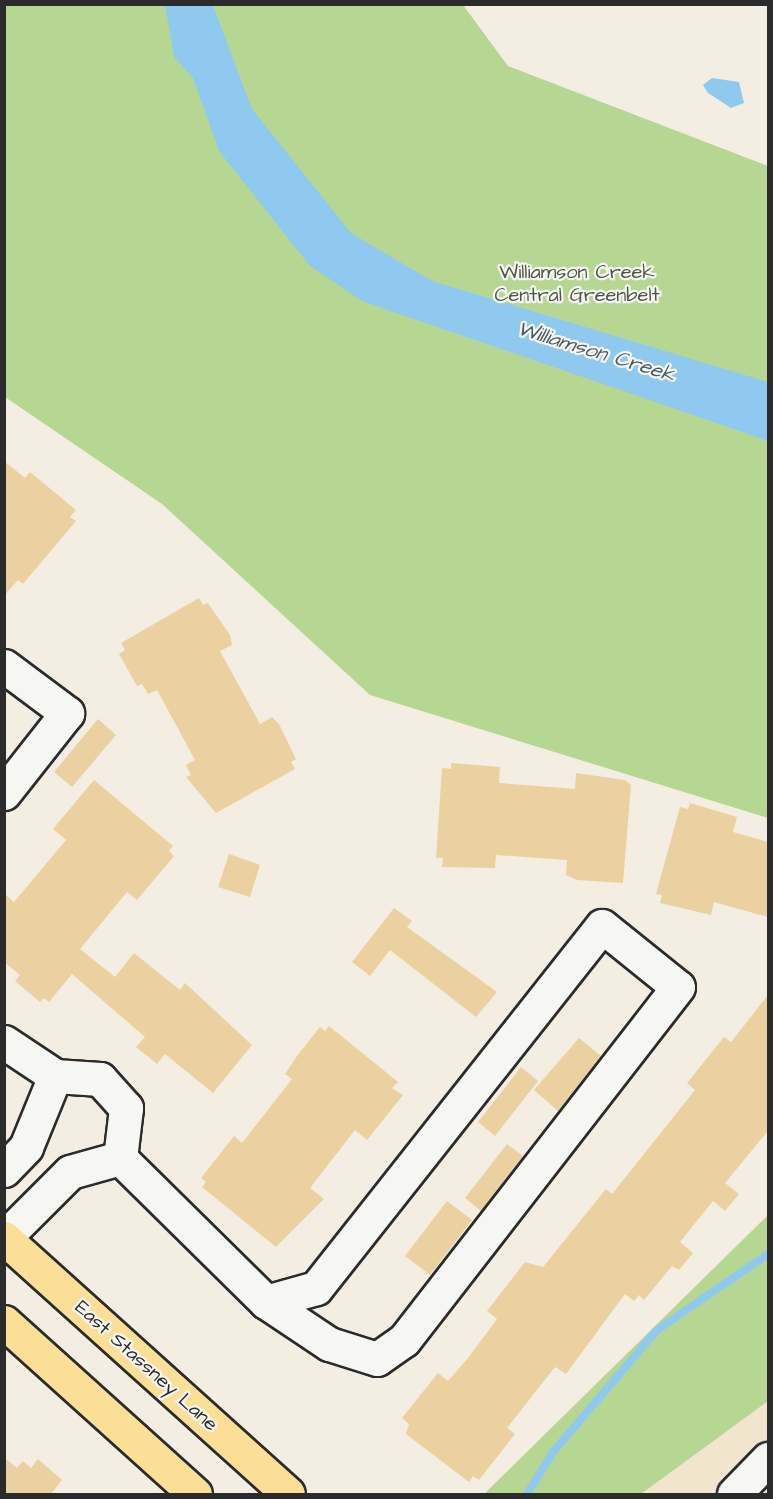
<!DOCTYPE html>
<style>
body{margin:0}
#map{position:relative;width:773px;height:1499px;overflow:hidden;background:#f4eee2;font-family:"Architects Daughter",sans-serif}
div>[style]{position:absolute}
.built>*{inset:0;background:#f1e5ce}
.green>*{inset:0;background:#b5d792}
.water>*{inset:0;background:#90c9ef}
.stream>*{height:8px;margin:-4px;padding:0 4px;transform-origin:4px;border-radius:4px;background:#90c9ef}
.building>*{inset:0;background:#ebd0a0}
.roads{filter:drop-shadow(2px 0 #2b2b2b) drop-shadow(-2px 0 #2b2b2b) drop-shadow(0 2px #2b2b2b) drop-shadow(0 -2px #2b2b2b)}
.minor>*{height:33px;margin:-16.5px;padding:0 16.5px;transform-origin:16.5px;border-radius:16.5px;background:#f6f6f2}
.major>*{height:33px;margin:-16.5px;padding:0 16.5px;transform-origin:16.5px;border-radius:16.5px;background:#fbdf96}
span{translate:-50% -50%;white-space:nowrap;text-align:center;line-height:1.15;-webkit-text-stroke:4.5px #f6f6f2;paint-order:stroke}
.park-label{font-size:20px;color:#4e5645}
.street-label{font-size:20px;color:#2b2b2b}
.water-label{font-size:21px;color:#495a66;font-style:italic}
.frame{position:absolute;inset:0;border:6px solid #2b2b2b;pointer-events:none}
</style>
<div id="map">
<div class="built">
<i style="clip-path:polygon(768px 1401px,768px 1494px,641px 1494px)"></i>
</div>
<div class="green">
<i style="clip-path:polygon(4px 5px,463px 5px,508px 66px,768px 166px,768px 818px,370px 695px,162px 504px,5px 397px)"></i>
<i style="clip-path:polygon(768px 1215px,768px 1401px,641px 1494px,484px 1494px)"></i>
</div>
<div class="water">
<i style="clip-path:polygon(165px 5px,213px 5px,252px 109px,351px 233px,432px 281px,768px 382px,768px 441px,362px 301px,310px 266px,219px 151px,193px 78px,174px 57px)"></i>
<i style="clip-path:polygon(712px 78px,739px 82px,744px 103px,731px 108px,708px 93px,703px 85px)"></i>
</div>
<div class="stream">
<i style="left:527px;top:1494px;width:49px;rotate:-58.2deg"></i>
<i style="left:553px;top:1452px;width:160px;rotate:-49.6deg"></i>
<i style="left:657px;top:1330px;width:135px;rotate:-34.4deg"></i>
</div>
<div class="building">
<i style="clip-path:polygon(4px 461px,25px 478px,30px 472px,76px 510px,70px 517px,76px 521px,23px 584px,18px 580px,4px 596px)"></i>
<i style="clip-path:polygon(199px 598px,203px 605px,208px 603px,230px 635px,232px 645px,220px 651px,260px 724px,272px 717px,279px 724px,296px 759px,291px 762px,295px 769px,216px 813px,186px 777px,191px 775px,186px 765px,195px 760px,157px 690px,148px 694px,142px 684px,137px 686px,119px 654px,125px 650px,121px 643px)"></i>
<i style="clip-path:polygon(98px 719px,116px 735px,72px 787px,54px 772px)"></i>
<i style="clip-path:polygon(451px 763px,500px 767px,499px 783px,575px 789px,576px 773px,625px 780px,631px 785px,623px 883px,577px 880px,566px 875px,567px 860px,496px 855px,495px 868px,442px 867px,443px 858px,436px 858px,442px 768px,451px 769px)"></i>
<i style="clip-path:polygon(94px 780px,173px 846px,169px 851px,174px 856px,137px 900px,127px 892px,80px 949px,115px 977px,134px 953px,180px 990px,185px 983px,252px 1045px,213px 1093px,165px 1054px,157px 1064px,136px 1047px,145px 1037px,72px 974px,49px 1002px,44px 998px,40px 1002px,15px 981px,20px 975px,4px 962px,4px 893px,14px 902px,66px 840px,53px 829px)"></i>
<i style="clip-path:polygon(690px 803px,737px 817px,733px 832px,768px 842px,768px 917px,714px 902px,711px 915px,660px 903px,662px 895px,656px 894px,680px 807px,688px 809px)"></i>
<i style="clip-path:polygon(229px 854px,260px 865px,250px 897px,218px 887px)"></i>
<i style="clip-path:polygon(394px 908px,412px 921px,407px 927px,497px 992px,476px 1017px,390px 950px,370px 976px,352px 962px)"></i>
<i style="clip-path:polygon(768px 995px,768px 1131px,725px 1183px,739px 1194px,725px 1211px,713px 1201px,680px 1242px,693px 1253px,679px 1270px,672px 1266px,644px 1300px,639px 1295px,634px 1301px,625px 1294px,566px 1374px,555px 1367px,507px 1428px,515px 1434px,479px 1480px,473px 1476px,469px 1482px,406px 1434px,409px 1424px,402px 1418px,438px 1373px,448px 1381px,468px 1358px,497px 1319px,487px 1311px,525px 1262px,543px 1267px,606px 1189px,612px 1194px,695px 1090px,687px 1083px,724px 1037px,731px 1042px)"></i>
<i style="clip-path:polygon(329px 1026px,398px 1082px,392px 1088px,403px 1095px,367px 1140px,355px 1130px,310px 1188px,324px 1199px,276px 1247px,202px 1187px,206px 1182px,201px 1178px,234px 1136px,242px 1143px,292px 1079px,285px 1074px,297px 1056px,320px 1027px,325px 1031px)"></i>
<i style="clip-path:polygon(579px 1038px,601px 1056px,558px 1111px,534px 1090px)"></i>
<i style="clip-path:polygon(521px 1067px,538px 1081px,495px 1136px,478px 1122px)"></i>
<i style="clip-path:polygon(507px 1144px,523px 1156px,481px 1211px,465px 1198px)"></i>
<i style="clip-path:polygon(447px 1201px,472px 1220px,430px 1275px,405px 1256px)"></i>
<i style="clip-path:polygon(4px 1457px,17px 1468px,23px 1461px,31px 1468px,38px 1459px,62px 1480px,51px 1494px,4px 1494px)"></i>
</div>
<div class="roads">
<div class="minor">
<i style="left:4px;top:666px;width:79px;rotate:36.7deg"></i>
<i style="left:67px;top:713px;width:102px;rotate:128.2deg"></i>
<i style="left:4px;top:1042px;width:61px;rotate:33.7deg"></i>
<i style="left:55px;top:1076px;width:45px;rotate:3.8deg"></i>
<i style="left:100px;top:1079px;width:39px;rotate:48deg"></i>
<i style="left:126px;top:1108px;width:50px;rotate:96.8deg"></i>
<i style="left:120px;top:1158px;width:205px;rotate:44.6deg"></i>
<i style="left:266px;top:1302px;width:52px;rotate:-15.6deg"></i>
<i style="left:316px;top:1288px;width:461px;rotate:-51.7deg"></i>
<i style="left:602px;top:926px;width:97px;rotate:38.8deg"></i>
<i style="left:678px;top:987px;width:447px;rotate:127.8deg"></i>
<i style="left:404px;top:1340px;width:33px;rotate:145deg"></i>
<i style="left:377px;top:1359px;width:50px;rotate:-162.6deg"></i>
<i style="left:329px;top:1344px;width:76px;rotate:-146.3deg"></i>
<i style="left:4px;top:1170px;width:32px;rotate:-46deg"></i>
<i style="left:26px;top:1147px;width:77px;rotate:-67.8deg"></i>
<i style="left:4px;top:1238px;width:93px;rotate:-45deg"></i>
<i style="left:70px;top:1172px;width:52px;rotate:-15.6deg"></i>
<i style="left:734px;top:1494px;width:49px;rotate:-45.8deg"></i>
</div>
<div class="major">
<i style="left:4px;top:1238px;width:382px;rotate:42deg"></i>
<i style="left:4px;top:1322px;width:257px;rotate:42deg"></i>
</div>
</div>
<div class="park-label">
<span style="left:577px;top:284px">Williamson Creek<br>Central Greenbelt</span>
</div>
<div class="street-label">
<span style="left:146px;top:1366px;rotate:42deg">East Stassney Lane</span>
</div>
<div class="water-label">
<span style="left:596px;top:352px;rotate:17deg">Williamson Creek</span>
</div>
<div class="frame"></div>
</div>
